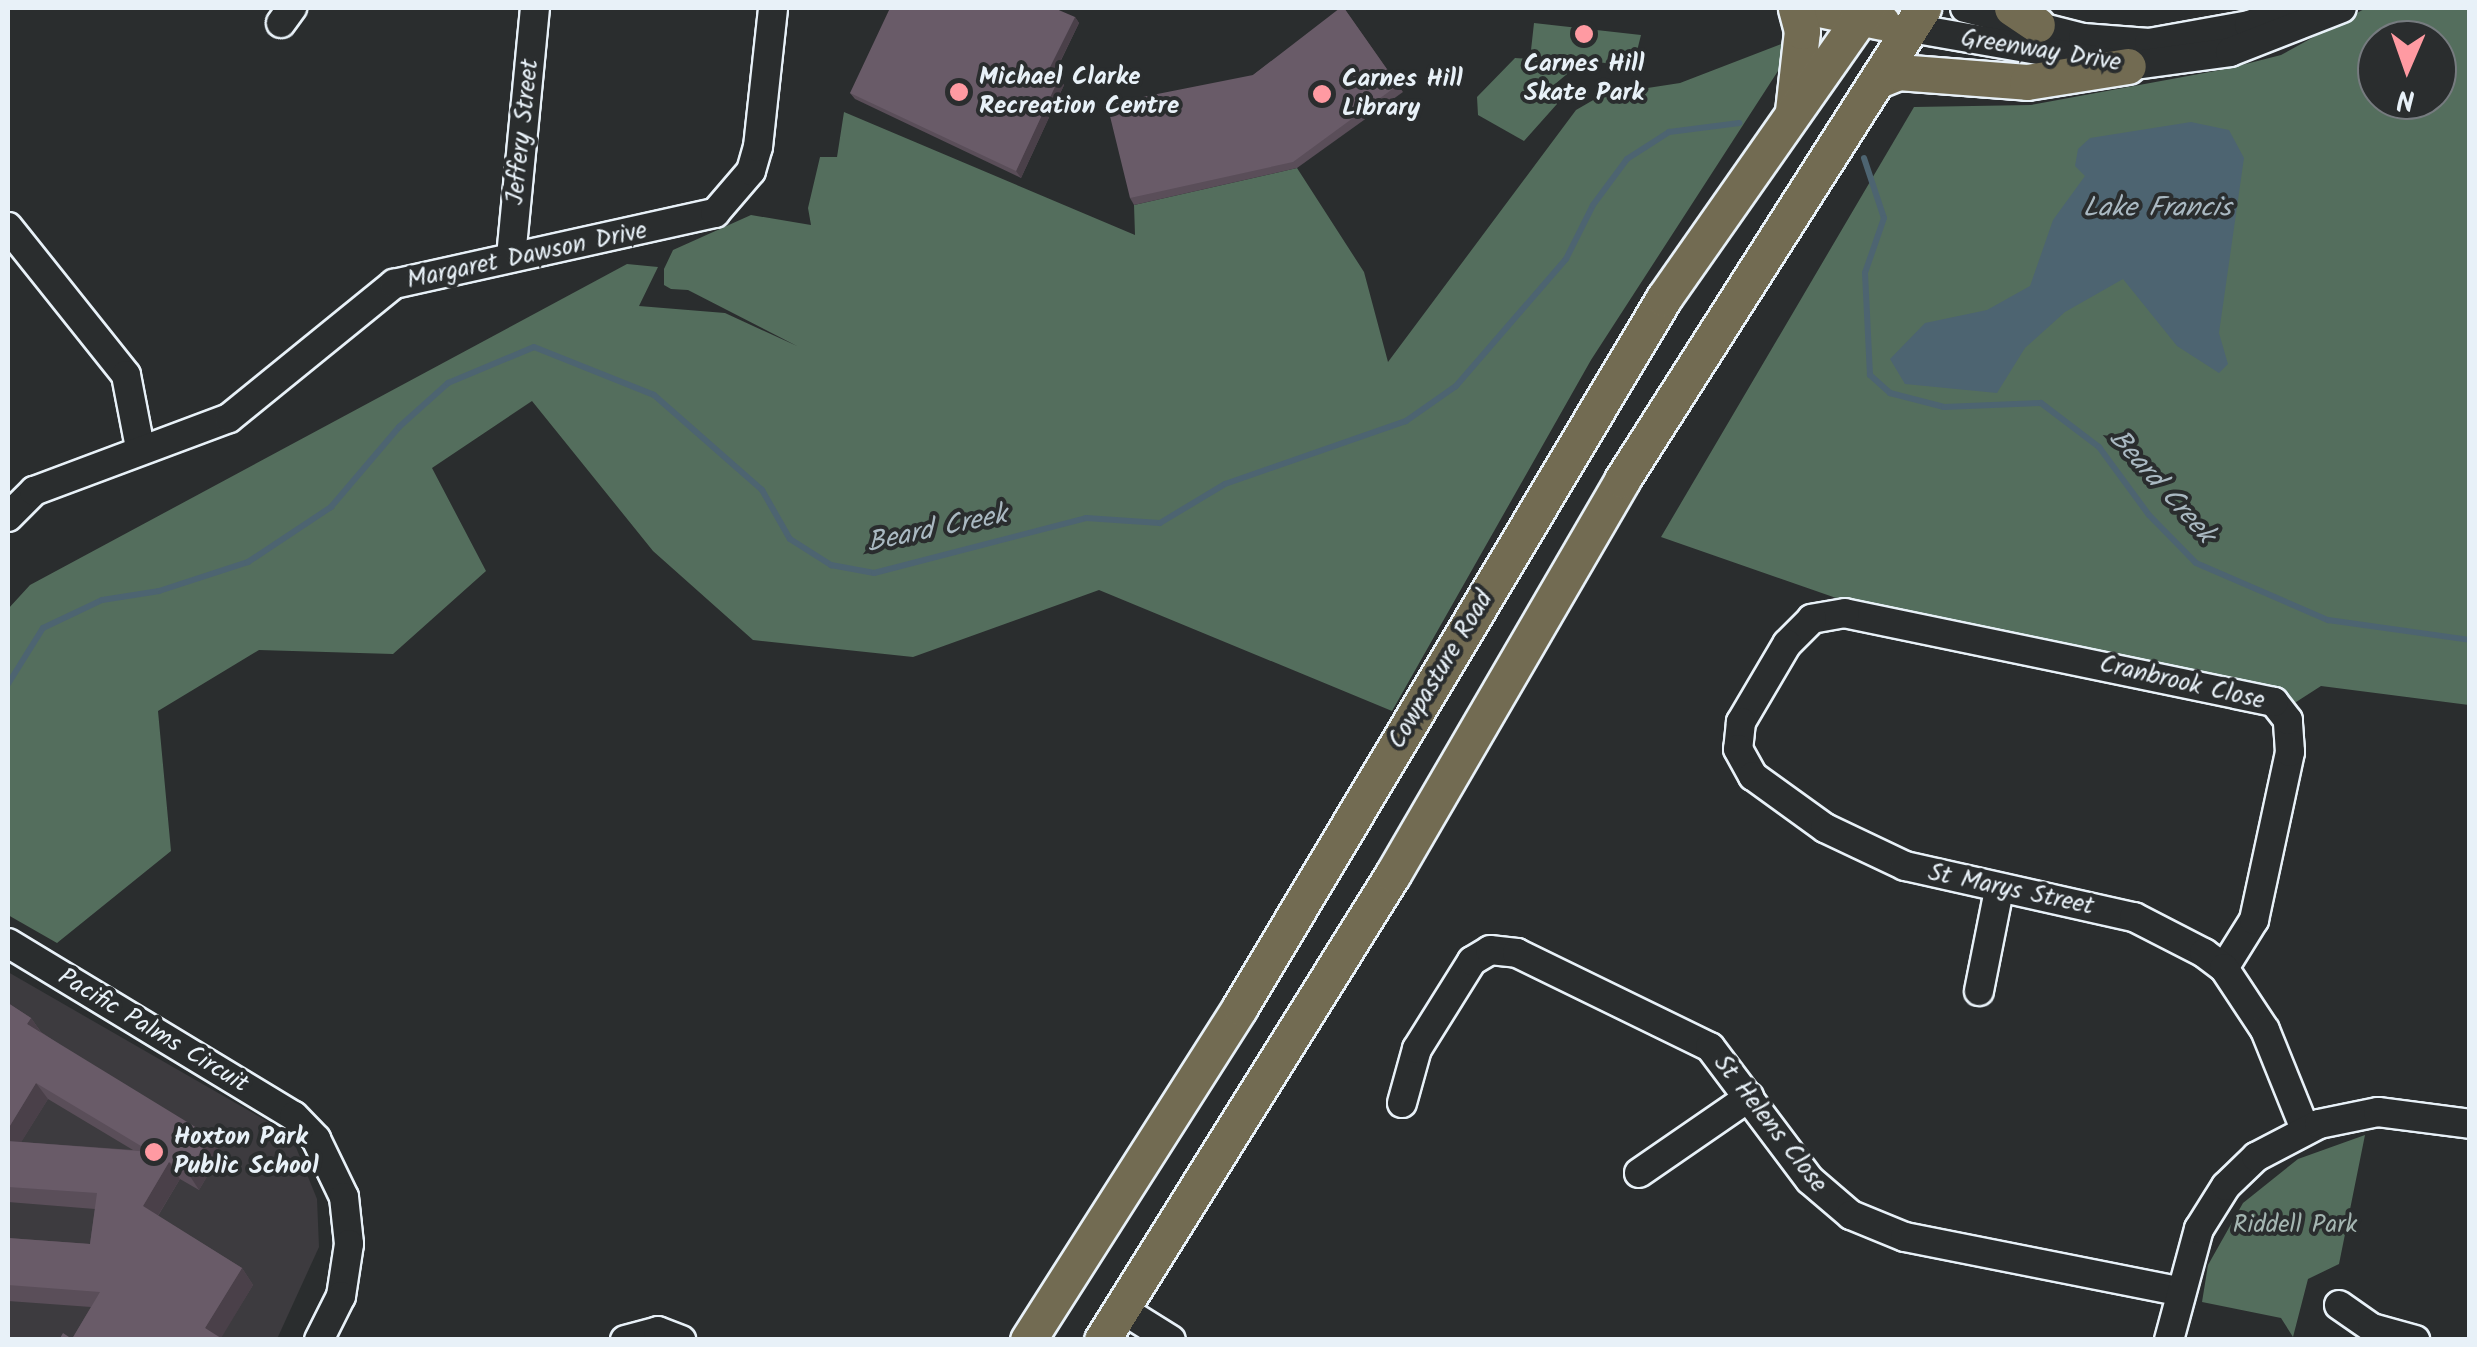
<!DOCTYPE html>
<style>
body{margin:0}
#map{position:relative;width:2477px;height:1347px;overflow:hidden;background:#2a2d2e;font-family:Kalam,sans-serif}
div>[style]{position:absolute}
.built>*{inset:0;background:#3d3b3f}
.green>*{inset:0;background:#546e5d}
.water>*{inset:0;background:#4d6471}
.stream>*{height:6px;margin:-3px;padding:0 3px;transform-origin:3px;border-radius:3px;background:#4d6471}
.roads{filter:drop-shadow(2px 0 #e8f1f8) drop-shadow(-2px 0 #e8f1f8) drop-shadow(0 2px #e8f1f8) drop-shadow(0 -2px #e8f1f8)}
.minor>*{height:28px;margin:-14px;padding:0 14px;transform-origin:14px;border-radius:14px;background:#2a2d2e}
.major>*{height:35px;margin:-17.5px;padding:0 17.5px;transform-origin:17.5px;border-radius:17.5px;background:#726b52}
.wall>*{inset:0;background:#5a4e59}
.shaded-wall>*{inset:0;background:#4a4049}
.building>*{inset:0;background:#695b68}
.dots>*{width:28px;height:28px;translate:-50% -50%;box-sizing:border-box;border:5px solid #2a2d2e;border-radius:50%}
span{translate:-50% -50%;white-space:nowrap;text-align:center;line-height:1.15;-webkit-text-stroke:8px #2a2d2e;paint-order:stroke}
.street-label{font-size:25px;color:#e8f1f8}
.poi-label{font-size:25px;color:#e8f1f8;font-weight:700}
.left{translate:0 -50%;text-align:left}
.park-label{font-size:25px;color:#a5b6b2}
.water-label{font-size:28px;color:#aab9c2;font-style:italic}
.frame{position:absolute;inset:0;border:10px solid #e8f1f8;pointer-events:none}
.north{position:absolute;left:2357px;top:20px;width:100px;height:100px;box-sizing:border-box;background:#2a2d2e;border:2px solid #767b7f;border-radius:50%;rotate:182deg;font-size:28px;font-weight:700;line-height:40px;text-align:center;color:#e8f1f8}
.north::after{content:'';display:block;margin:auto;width:35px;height:45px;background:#ff9aa2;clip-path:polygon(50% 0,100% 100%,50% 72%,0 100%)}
</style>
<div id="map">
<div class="built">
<i style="clip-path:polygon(8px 972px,291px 1135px,317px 1199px,319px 1247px,277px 1339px,8px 1339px)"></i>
</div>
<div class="green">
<i style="clip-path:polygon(evenodd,2366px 8px,2469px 8px,2469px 705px,2321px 686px,2293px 704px,2261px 688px,1839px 599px,1661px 537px,1914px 107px,2031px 105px,2226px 69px,2281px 55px,2366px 8px,2377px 40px,2437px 40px,2437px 100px,2377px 100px,2377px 40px)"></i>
<i style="clip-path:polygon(1534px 23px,1641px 35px,1633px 67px,1584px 60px,1555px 84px,1557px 104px,1524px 141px,1478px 115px,1477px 97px,1515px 58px,1530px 59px)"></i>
<i style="clip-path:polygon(1784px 43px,1778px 71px,1591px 360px,1392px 711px,1099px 590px,913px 657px,753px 640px,653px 551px,532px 401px,432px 468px,486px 571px,393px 654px,259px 650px,158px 711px,171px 851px,57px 943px,8px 915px,8px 609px,30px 585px,627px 264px,658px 267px,639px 306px,725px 313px,797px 346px,688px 290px,671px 289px,664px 285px,664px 269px,673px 250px,751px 215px,811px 225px,808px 208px,820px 157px,837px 157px,844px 112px,1135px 235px,1134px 205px,1297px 168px,1364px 272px,1388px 362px,1576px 110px,1602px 95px,1680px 83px)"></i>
<i style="clip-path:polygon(2365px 1135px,2339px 1264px,2308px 1279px,2293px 1337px,2281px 1318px,2202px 1302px,2208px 1265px,2243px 1203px,2298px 1159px)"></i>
</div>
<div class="water">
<i style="clip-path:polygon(2191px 122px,2229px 130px,2244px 158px,2219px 333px,2228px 364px,2219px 373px,2177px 346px,2123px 279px,2065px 312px,2025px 348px,1997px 393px,1905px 384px,1890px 359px,1925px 323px,1987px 310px,2030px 286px,2053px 220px,2085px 176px,2075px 166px,2078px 149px,2090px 138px)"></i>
</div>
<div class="stream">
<i style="left:1864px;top:158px;width:63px;rotate:71.6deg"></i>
<i style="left:1884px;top:218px;width:58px;rotate:109.1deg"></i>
<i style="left:1865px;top:273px;width:102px;rotate:87.2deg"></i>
<i style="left:1870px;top:375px;width:27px;rotate:42deg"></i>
<i style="left:1890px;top:393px;width:56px;rotate:14.5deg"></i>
<i style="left:1944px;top:407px;width:97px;rotate:-2.4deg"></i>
<i style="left:2041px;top:403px;width:73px;rotate:37.2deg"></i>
<i style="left:2099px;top:447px;width:84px;rotate:53.7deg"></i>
<i style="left:2149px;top:515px;width:67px;rotate:45.6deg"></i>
<i style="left:2196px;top:563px;width:144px;rotate:23.4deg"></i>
<i style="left:2328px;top:620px;width:143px;rotate:8deg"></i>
<i style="left:8px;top:684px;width:66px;rotate:-58deg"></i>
<i style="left:43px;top:628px;width:65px;rotate:-25.4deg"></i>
<i style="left:102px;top:600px;width:58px;rotate:-9deg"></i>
<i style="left:159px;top:591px;width:94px;rotate:-18deg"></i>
<i style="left:248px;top:562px;width:100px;rotate:-33.5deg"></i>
<i style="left:331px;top:507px;width:105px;rotate:-49.6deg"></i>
<i style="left:399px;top:427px;width:66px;rotate:-41.9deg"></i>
<i style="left:448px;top:383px;width:93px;rotate:-22.7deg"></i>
<i style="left:534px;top:347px;width:129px;rotate:21.8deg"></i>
<i style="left:654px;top:395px;width:144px;rotate:41.3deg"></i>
<i style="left:762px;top:490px;width:56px;rotate:60.3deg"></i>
<i style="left:790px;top:539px;width:49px;rotate:32.4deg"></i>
<i style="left:831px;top:565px;width:44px;rotate:10.5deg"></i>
<i style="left:874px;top:573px;width:219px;rotate:-14.5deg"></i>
<i style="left:1086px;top:518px;width:74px;rotate:3.9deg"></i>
<i style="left:1160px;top:523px;width:76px;rotate:-31deg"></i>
<i style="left:1225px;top:484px;width:192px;rotate:-19.2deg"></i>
<i style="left:1406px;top:421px;width:61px;rotate:-35deg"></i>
<i style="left:1456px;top:386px;width:168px;rotate:-49.1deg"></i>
<i style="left:1566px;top:259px;width:60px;rotate:-63.4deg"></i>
<i style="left:1593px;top:205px;width:57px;rotate:-53.5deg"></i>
<i style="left:1627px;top:159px;width:50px;rotate:-32.7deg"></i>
<i style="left:1669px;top:132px;width:71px;rotate:-7.3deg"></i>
</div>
<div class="roads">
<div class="minor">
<i style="left:1965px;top:8px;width:122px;rotate:14.3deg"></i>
<i style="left:2083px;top:38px;width:66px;rotate:4.3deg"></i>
<i style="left:2149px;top:43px;width:102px;rotate:-10.2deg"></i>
<i style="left:2249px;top:25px;width:48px;rotate:-20.7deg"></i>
<i style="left:281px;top:23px;width:19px;rotate:-54deg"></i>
<i style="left:1911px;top:28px;width:220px;rotate:9.9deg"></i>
<i style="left:2128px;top:66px;width:103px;rotate:-7.8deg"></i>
<i style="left:2230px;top:52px;width:120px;rotate:-21.4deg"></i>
<i style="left:8px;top:227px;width:189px;rotate:51.4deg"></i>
<i style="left:126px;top:375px;width:74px;rotate:79.1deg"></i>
<i style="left:511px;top:257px;width:250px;rotate:-84.5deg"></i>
<i style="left:8px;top:517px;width:37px;rotate:-45deg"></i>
<i style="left:34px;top:491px;width:208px;rotate:-20.5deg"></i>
<i style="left:229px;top:418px;width:213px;rotate:-39.1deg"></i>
<i style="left:394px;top:284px;width:329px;rotate:-12.5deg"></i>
<i style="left:715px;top:213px;width:55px;rotate:-49.4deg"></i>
<i style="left:751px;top:171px;width:25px;rotate:-74deg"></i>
<i style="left:758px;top:147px;width:140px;rotate:-83.8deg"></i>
<i style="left:8px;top:943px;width:334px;rotate:31.2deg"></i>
<i style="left:294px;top:1116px;width:32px;rotate:46deg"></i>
<i style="left:316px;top:1139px;width:64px;rotate:64.2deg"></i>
<i style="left:344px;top:1197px;width:47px;rotate:83.9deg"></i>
<i style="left:349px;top:1244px;width:53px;rotate:98.7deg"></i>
<i style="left:341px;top:1296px;width:49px;rotate:116.6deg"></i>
<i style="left:2224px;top:968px;width:57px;rotate:-58deg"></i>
<i style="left:2254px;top:920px;width:172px;rotate:-77.9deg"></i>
<i style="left:2290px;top:752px;width:32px;rotate:-94deg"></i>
<i style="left:2288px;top:720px;width:23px;rotate:-128deg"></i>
<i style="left:2274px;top:702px;width:438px;rotate:-168.3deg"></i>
<i style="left:1845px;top:613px;width:34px;rotate:170deg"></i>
<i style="left:1812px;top:619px;width:35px;rotate:135deg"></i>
<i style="left:1787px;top:644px;width:91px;rotate:120.5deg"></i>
<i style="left:1741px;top:722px;width:27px;rotate:96deg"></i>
<i style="left:1738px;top:749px;width:31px;rotate:61deg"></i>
<i style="left:1753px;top:776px;width:89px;rotate:35.8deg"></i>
<i style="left:1825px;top:828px;width:89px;rotate:25.4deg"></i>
<i style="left:1905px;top:866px;width:235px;rotate:12.6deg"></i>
<i style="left:2134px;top:917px;width:79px;rotate:27.2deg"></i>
<i style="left:2204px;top:953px;width:25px;rotate:37deg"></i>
<i style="left:2224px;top:968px;width:74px;rotate:56.5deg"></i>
<i style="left:2265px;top:1030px;width:107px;rotate:68deg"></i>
<i style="left:1979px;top:991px;width:103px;rotate:-78.8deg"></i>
<i style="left:1402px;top:1103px;width:56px;rotate:-74.5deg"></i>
<i style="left:1417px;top:1049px;width:104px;rotate:-58deg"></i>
<i style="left:1472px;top:961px;width:21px;rotate:-31deg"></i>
<i style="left:1490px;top:950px;width:27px;rotate:6deg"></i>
<i style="left:1517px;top:953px;width:215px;rotate:26deg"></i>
<i style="left:1710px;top:1047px;width:166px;rotate:53.1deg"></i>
<i style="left:1810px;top:1180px;width:54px;rotate:40.5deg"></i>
<i style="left:1851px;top:1215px;width:58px;rotate:22.2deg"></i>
<i style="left:1905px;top:1237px;width:278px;rotate:11.2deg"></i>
<i style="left:1639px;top:1173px;width:134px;rotate:-34.6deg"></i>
<i style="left:2339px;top:1305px;width:40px;rotate:34.9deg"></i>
<i style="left:2372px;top:1328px;width:45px;rotate:15.6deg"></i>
<i style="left:1120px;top:1308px;width:60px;rotate:32.1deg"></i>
<i style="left:625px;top:1340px;width:34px;rotate:-15deg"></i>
<i style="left:658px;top:1331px;width:25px;rotate:21deg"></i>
<i style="left:2169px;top:1340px;width:115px;rotate:-74.9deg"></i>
<i style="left:2199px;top:1229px;width:51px;rotate:-57.9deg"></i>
<i style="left:2226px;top:1186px;width:42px;rotate:-44deg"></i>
<i style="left:2256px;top:1157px;width:71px;rotate:-27.6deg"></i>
<i style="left:2319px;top:1124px;width:60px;rotate:-11.5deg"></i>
<i style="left:2378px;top:1112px;width:93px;rotate:7.4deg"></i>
</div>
<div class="major">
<i style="left:1815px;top:8px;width:68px;rotate:11.8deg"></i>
<i style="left:2012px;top:8px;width:30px;rotate:34deg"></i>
<i style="left:1881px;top:79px;width:18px;rotate:-22deg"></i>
<i style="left:1898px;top:72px;width:129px;rotate:4.4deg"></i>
<i style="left:2027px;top:82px;width:102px;rotate:-9deg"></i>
<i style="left:1793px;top:111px;width:81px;rotate:-83.6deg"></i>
<i style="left:1802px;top:31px;width:24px;rotate:-105deg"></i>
<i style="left:1028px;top:1340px;width:395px;rotate:-57.5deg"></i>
<i style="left:1240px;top:1007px;width:826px;rotate:-59.12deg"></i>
<i style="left:1664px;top:298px;width:354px;rotate:-55deg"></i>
<i style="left:1102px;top:1340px;width:549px;rotate:-58.02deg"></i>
<i style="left:1393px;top:874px;width:456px;rotate:-59.8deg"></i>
<i style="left:1622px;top:480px;width:560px;rotate:-57.47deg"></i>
</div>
</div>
<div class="wall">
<i style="clip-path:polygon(1344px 8px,1403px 92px,1297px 168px,1134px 205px,1130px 198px,1253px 75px)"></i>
<i style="clip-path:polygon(1075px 17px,1079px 23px,1054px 75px,1064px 85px,1021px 178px,855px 99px,850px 93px)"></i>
<i style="clip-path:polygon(evenodd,8px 1003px,31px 1018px,41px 1032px,221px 1153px,199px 1190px,180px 1179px,158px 1216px,242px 1268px,253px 1285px,221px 1337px,72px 1339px,91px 1307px,8px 1301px,8px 1238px,90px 1244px,95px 1209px,8px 1202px,8px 1003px,48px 1099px,133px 1150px,21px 1142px,48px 1099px)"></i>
</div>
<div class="shaded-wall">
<i style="clip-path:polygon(1075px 17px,1079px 23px,1052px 78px,1048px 71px)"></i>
<i style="clip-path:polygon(1059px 78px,1064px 85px,1021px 178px,1016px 171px)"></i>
<i style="clip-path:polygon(31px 1018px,42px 1034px,27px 1024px)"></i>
<i style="clip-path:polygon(36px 1083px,48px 1099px,12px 1157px,8px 1150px,8px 1129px)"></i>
<i style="clip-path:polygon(210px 1136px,221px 1153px,199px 1190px,188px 1173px)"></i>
<i style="clip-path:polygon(169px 1162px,180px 1179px,154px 1222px,143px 1206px)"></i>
<i style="clip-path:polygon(242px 1268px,253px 1285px,220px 1340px,205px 1328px)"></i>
</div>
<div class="building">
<i style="clip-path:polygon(890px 8px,1054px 8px,1075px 17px,1048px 71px,1059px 78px,1016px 171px,850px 93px)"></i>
<i style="clip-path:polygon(1340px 8px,1344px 8px,1398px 85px,1293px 162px,1130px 198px,1107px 104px,1253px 75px)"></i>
<i style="clip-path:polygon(8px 1003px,31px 1018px,27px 1024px,210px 1136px,188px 1173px,169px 1162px,143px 1206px,242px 1268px,205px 1328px,224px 1340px,59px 1340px,63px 1333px,72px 1339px,100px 1292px,8px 1285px,8px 1238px,90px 1244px,97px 1193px,8px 1187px,8px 1141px,151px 1152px,36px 1083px,8px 1129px)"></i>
</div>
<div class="dots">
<i style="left:1584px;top:34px;background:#ff9aa2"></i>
<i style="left:959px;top:92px;background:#ff9aa2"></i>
<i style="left:1322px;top:94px;background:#ff9aa2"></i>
<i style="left:154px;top:1152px;background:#ff9aa2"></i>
</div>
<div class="street-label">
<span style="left:2041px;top:51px;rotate:9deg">Greenway Drive</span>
<span style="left:523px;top:132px;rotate:-84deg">Jeffery Street</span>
<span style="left:527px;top:256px;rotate:-12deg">Margaret Dawson Drive</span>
<span style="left:1441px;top:670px;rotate:-59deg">Cowpasture Road</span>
<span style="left:2182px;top:683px;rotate:13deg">Cranbrook Close</span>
<span style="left:2011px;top:890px;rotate:12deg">St Marys Street</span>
<span style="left:153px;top:1031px;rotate:31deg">Pacific Palms Circuit</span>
<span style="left:1770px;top:1124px;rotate:52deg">St Helens Close</span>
</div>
<div class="poi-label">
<span style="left:1584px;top:79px">Carnes Hill<br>Skate Park</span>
<span class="left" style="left:979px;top:92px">Michael Clarke<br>Recreation Centre</span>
<span class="left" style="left:1342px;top:94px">Carnes Hill<br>Library</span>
<span class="left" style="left:174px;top:1152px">Hoxton Park<br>Public School</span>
</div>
<div class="park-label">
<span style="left:2295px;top:1225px">Riddell Park</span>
</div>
<div class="water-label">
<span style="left:2157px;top:209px">Lake Francis</span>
<span style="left:2161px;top:487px;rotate:48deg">Beard Creek</span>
<span style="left:937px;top:530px;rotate:-12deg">Beard Creek</span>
</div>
<div class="frame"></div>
<div class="north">N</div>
</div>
